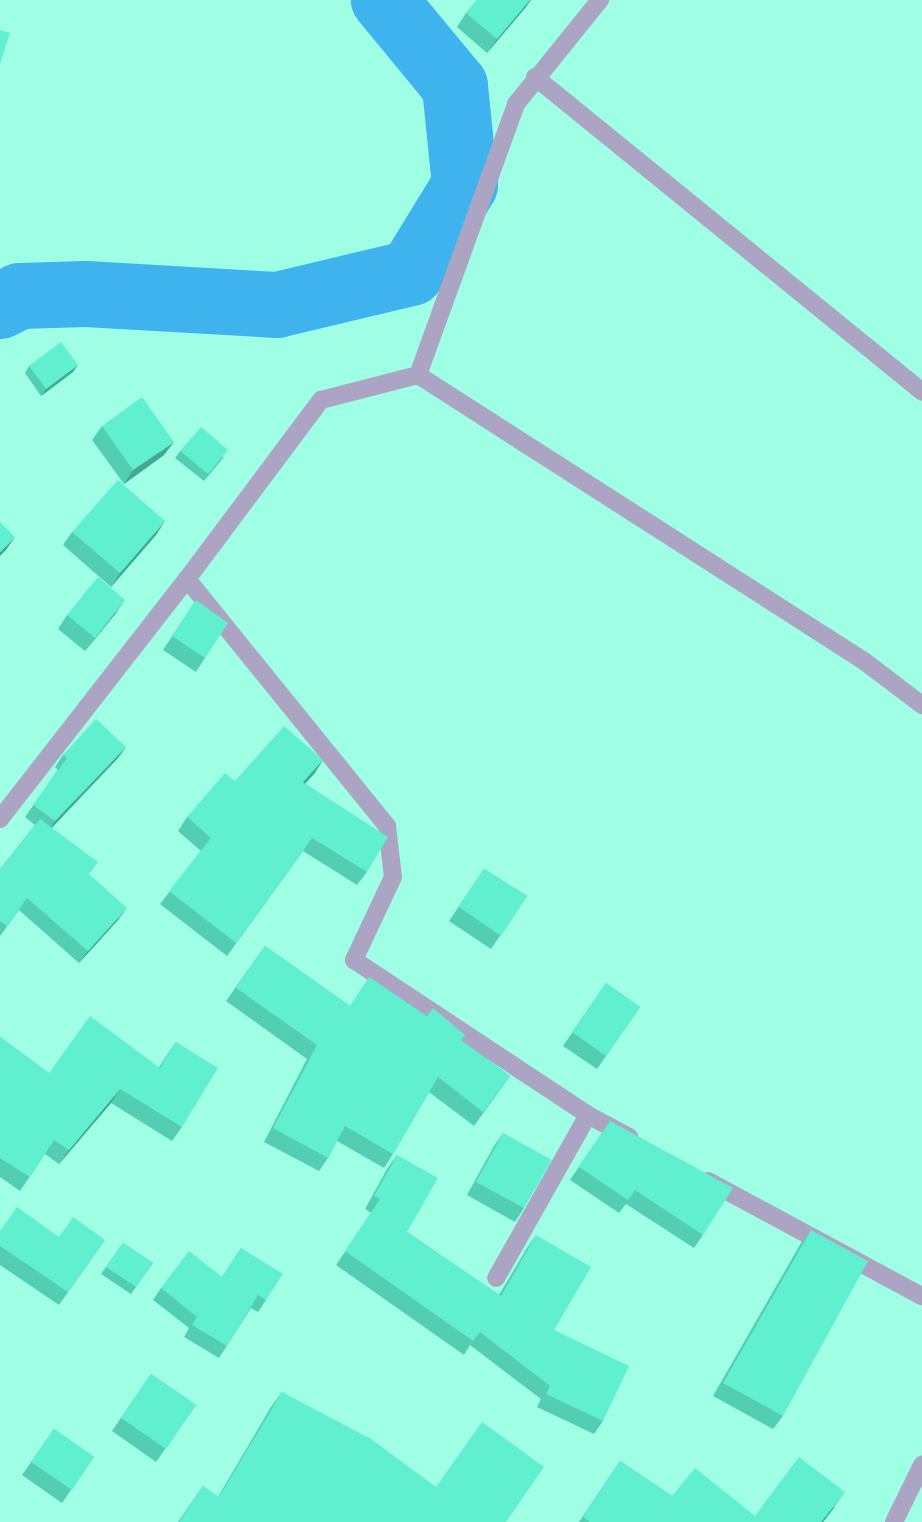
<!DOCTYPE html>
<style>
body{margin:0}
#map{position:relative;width:922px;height:1522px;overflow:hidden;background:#9fffe5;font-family:Karla,sans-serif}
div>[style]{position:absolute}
.river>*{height:66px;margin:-33px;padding:0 33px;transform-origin:33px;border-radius:33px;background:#3fb3ee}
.minor>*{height:18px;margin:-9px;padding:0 9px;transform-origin:9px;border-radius:9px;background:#aba5c3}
.wall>*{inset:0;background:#53ceb2}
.shaded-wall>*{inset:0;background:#43a791}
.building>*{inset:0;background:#60efcf}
span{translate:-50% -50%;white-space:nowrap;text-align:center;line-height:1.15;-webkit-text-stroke:6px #e9fbf5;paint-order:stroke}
</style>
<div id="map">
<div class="river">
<i style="left:0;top:306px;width:22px;rotate:-27deg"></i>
<i style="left:20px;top:296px;width:66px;rotate:-1.7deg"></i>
<i style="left:86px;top:294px;width:191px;rotate:3.3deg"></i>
<i style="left:277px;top:305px;width:138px;rotate:-13.4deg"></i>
<i style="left:411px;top:273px;width:103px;rotate:-58.5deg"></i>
<i style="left:465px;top:185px;width:100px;rotate:-95.8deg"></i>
<i style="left:455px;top:86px;width:112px;rotate:-129.5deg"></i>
</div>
<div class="minor">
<i style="left:535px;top:77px;width:499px;rotate:39.1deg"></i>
<i style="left:418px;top:375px;width:530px;rotate:32.67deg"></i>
<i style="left:864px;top:661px;width:73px;rotate:37.2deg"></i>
<i style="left:187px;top:579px;width:224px;rotate:-53.2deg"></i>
<i style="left:321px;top:400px;width:100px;rotate:-14.5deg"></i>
<i style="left:418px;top:375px;width:288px;rotate:-70.1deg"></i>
<i style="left:516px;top:104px;width:134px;rotate:-51.1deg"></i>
<i style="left:0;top:819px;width:304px;rotate:-52.1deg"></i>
<i style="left:187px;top:579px;width:318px;rotate:51deg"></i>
<i style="left:387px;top:826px;width:51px;rotate:83.3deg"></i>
<i style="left:393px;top:877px;width:92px;rotate:115.2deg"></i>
<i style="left:354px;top:960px;width:281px;rotate:33.5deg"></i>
<i style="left:588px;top:1115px;width:187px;rotate:119.4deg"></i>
<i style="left:588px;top:1115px;width:47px;rotate:28.2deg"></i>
<i style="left:708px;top:1181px;width:243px;rotate:28.3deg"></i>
<i style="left:894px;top:1522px;width:64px;rotate:-63.8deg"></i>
</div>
<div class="wall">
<i style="clip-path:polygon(477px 0,531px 0,525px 8px,487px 53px,457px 27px,466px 13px)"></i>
<i style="clip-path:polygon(29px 366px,73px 372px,41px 396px,25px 373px)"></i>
<i style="clip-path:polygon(102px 426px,164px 455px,124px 484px,92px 440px)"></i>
<i style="clip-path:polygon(180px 451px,224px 457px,204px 481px,175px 458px)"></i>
<i style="clip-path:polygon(72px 532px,156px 535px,111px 587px,63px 545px)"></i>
<i style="clip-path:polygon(196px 600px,205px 658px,196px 672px,163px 650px)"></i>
<i style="clip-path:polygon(116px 613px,85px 651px,58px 629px,67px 615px)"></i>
<i style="clip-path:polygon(126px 747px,118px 758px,51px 828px,89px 875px,118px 920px,79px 963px,19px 910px,0 936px,0 869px,35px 825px,25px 817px,58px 770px,55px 767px,63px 755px)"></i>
<i style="clip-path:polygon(323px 760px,314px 774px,305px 783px,367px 872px,357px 885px,303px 851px,227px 956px,160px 904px,201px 851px,178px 831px,187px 817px,235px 781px)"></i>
<i style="clip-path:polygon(484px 869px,527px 896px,491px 949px,449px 921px)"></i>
<i style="clip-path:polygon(265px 946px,350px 1006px,461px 1040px,510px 1076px,474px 1126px,429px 1092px,393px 1154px,384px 1168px,337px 1141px,328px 1158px,319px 1171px,264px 1142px,307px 1059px,226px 1001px)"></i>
<i style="clip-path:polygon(606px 983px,640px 1007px,597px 1069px,563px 1046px)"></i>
<i style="clip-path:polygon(0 1037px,49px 1073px,159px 1067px,176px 1042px,182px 1127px,172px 1141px,111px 1103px,59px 1164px,45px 1154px,20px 1191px,0 1177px)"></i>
<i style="clip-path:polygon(610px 1121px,703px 1235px,694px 1248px,626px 1204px,619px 1213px,570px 1180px)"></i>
<i style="clip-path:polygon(503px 1133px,524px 1208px,515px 1222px,467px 1195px,494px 1146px)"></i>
<i style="clip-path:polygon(397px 1155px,407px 1232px,499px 1295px,527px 1248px,536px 1235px,554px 1330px,603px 1421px,594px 1434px,537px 1407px,541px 1399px,470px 1345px,464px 1355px,336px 1265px,371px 1213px,365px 1209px,387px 1169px)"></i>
<i style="clip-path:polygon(811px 1230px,783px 1416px,773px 1429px,713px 1396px,801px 1243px)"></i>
<i style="clip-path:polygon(0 1231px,59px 1237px,105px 1240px,59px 1305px,0 1265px)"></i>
<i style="clip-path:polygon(123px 1243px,153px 1263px,131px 1294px,101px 1274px)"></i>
<i style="clip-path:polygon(241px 1248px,266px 1300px,258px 1312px,251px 1308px,219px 1358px,184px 1337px,189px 1328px,153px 1300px,161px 1288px,222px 1277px)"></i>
<i style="clip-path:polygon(151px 1374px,196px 1405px,156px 1462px,112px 1431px)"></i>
<i style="clip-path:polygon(282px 1392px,436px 1487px,506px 1522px,178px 1522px,203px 1486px,218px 1497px,271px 1407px)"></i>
<i style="clip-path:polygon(54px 1429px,94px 1457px,62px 1503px,22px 1475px)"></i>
<i style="clip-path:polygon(620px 1461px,672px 1496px,755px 1516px,835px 1507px,823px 1522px,579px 1522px)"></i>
</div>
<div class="shaded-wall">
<i style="clip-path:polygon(530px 0,531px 0,525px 8px,487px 53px,497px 39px)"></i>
<i style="clip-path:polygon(78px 365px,73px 372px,41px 396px,46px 389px)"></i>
<i style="clip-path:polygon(174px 442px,164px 455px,124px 484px,133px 470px)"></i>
<i style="clip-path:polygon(165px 521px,156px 535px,111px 587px,120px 573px)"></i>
<i style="clip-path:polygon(15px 537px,6px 550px,0 556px,0 552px)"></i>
<i style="clip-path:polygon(125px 600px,116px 613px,85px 651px,95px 638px)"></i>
<i style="clip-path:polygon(126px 747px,118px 758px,47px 833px,55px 821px)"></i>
<i style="clip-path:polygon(323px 760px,314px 774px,294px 796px,303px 782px)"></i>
<i style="clip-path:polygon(127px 908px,118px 920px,79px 963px,88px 951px)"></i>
<i style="clip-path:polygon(120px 1089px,111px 1103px,59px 1164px,69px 1150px)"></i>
<i style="clip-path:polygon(845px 1492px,823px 1522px,821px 1522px)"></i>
</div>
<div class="building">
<i style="clip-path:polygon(477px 0,530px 0,497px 39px,466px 13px)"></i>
<i style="clip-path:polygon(0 30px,10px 33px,0 64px)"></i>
<i style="clip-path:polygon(61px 342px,78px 365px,46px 389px,29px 366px)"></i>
<i style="clip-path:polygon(142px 397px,174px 442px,133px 470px,102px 426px)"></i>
<i style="clip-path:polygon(201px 427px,228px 450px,208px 474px,180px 451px)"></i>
<i style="clip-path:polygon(118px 480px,165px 521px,120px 573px,72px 532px)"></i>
<i style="clip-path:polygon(0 522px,15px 537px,0 552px)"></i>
<i style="clip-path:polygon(98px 577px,125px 600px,95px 638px,67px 615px)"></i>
<i style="clip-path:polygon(196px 600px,228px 623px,205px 658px,172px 636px)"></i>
<i style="clip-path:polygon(96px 719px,126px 747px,55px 821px,33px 805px,67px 758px,63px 755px)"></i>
<i style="clip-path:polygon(284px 726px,323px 760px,303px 782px,388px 837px,367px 872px,312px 838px,236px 943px,169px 891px,211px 838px,187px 817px,225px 773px,235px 781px)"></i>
<i style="clip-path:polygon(40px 819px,98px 862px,89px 874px,127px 908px,88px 951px,27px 898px,7px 926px,0 921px,0 869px)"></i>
<i style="clip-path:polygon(484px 869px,527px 896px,501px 936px,459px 907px)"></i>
<i style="clip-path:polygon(265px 946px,350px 1006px,369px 977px,427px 1016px,433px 1008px,465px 1035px,461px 1040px,510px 1076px,483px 1112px,438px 1077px,393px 1154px,345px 1126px,328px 1158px,273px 1128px,317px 1045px,236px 988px)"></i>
<i style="clip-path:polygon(606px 983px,640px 1007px,606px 1056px,572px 1032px)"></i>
<i style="clip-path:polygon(90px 1016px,160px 1068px,176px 1042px,218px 1068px,182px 1127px,120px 1089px,69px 1150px,54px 1140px,30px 1177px,0 1158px,0 1037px,49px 1073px)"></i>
<i style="clip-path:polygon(610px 1121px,733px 1188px,703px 1235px,635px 1190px,628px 1200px,579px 1167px)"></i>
<i style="clip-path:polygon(503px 1133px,552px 1160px,524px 1208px,476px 1182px)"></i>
<i style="clip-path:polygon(397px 1155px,438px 1178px,407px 1232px,501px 1296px,536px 1235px,591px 1267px,554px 1330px,629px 1366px,603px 1421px,546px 1394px,550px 1386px,480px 1332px,473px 1341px,345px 1251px,380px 1199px,374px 1196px)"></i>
<i style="clip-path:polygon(17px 1207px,59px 1237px,73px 1217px,105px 1240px,68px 1292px,0 1246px,0 1231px)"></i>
<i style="clip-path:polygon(811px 1230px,868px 1261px,783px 1416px,723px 1383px)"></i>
<i style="clip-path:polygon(123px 1243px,153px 1263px,136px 1287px,106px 1267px)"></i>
<i style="clip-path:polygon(241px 1248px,283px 1274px,266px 1300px,258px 1295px,227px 1346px,192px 1325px,197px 1317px,161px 1288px,189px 1251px,222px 1277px)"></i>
<i style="clip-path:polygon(151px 1374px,196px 1405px,166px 1449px,121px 1418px)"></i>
<i style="clip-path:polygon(282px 1392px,371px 1439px,436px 1487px,482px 1422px,544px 1467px,506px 1522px,179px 1522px,203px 1486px,219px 1497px)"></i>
<i style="clip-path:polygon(54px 1429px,94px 1457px,72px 1490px,31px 1462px)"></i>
<i style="clip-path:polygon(799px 1457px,845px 1492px,821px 1522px,590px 1522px,583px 1517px,620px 1461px,672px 1496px,695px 1468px,755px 1516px)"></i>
</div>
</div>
